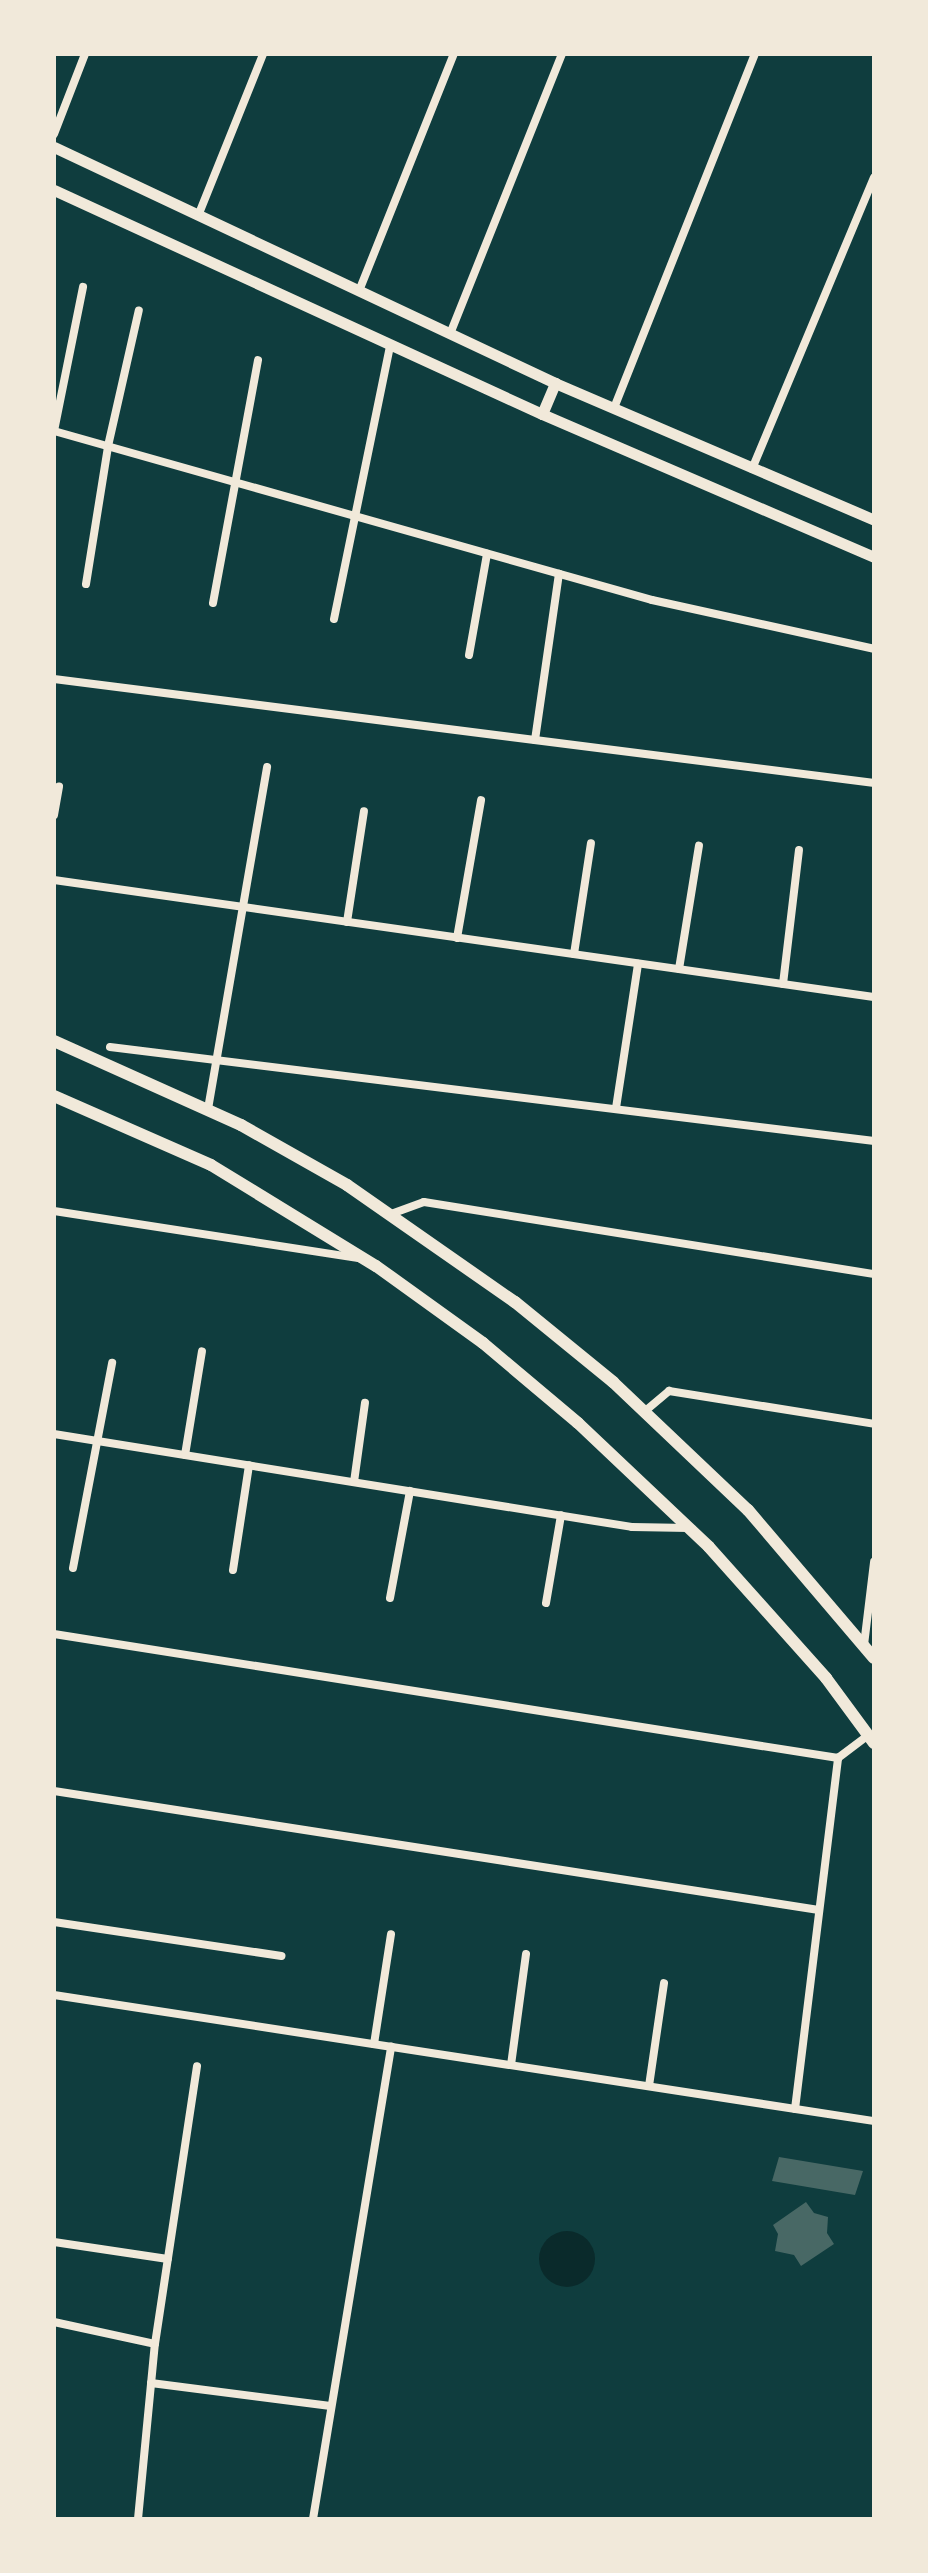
<!DOCTYPE html>
<style>
body{margin:0}
#map{position:relative;width:928px;height:2573px;overflow:hidden;background:#0f3d3e;font-family:Commissioner,sans-serif}
div>[style]{position:absolute}
.water>*{inset:0;background:#0a2a2b}
.round{border-radius:50%}
.building>*{inset:0;background:#486865}
.minor>*{height:8px;margin:-4px;padding:0 4px;transform-origin:4px;border-radius:4px;background:#f1e9da}
.secondary>*{height:11px;margin:-5.5px;padding:0 5.5px;transform-origin:5.5px;border-radius:5.5px;background:#f1e9da}
.primary>*{height:12px;margin:-6px;padding:0 6px;transform-origin:6px;border-radius:6px;background:#f1e9da}
span{translate:-50% -50%;white-space:nowrap;text-align:center;line-height:1.15;-webkit-text-stroke:8px #f1e9da;paint-order:stroke}
.frame{position:absolute;inset:0;border:56px solid #f1e9da;pointer-events:none}
</style>
<div id="map">
<div class="water">
<i class="round" style="left:539px;top:2231px;width:56px;height:56px"></i>
</div>
<div class="building">
<i style="clip-path:polygon(779px 2157px,863px 2171px,855px 2195px,772px 2181px)"></i>
<i style="clip-path:polygon(806px 2202px,814px 2213px,828px 2217px,827px 2233px,834px 2244px,801px 2266px,794px 2255px,775px 2251px,778px 2234px,773px 2225px)"></i>
</div>
<div class="minor">
<i style="left:54px;top:134px;width:86px;rotate:-68.8deg"></i>
<i style="left:198px;top:216px;width:175px;rotate:-68.1deg"></i>
<i style="left:359px;top:291px;width:255px;rotate:-68.2deg"></i>
<i style="left:450px;top:334px;width:302px;rotate:-68.2deg"></i>
<i style="left:614px;top:408px;width:381px;rotate:-68.3deg"></i>
<i style="left:54px;top:431px;width:621px;rotate:15.78deg"></i>
<i style="left:652px;top:600px;width:227px;rotate:12.4deg"></i>
<i style="left:54px;top:431px;width:147px;rotate:-78.6deg"></i>
<i style="left:752px;top:469px;width:316px;rotate:-67.3deg"></i>
<i style="left:86px;top:584px;width:140px;rotate:-80.9deg"></i>
<i style="left:108px;top:446px;width:139px;rotate:-77.2deg"></i>
<i style="left:213px;top:603px;width:247px;rotate:-79.5deg"></i>
<i style="left:334px;top:619px;width:280px;rotate:-78.4deg"></i>
<i style="left:469px;top:655px;width:103px;rotate:-79.9deg"></i>
<i style="left:54px;top:679px;width:827px;rotate:7.23deg"></i>
<i style="left:535px;top:740px;width:168px;rotate:-81.8deg"></i>
<i style="left:54px;top:815px;width:29px;rotate:-80deg"></i>
<i style="left:54px;top:880px;width:828px;rotate:8.12deg"></i>
<i style="left:347px;top:922px;width:112px;rotate:-81.3deg"></i>
<i style="left:457px;top:938px;width:140px;rotate:-80.1deg"></i>
<i style="left:574px;top:954px;width:112px;rotate:-81.3deg"></i>
<i style="left:679px;top:969px;width:125px;rotate:-80.8deg"></i>
<i style="left:783px;top:984px;width:135px;rotate:-83.2deg"></i>
<i style="left:110px;top:1047px;width:770px;rotate:7.01deg"></i>
<i style="left:616px;top:1108px;width:146px;rotate:-81.3deg"></i>
<i style="left:208px;top:1109px;width:347px;rotate:-80.2deg"></i>
<i style="left:54px;top:1211px;width:308px;rotate:8.8deg"></i>
<i style="left:391px;top:1214px;width:35px;rotate:-20deg"></i>
<i style="left:424px;top:1202px;width:456px;rotate:9.1deg"></i>
<i style="left:644px;top:1412px;width:33px;rotate:-40deg"></i>
<i style="left:669px;top:1391px;width:208px;rotate:9.1deg"></i>
<i style="left:54px;top:1434px;width:585px;rotate:9.14deg"></i>
<i style="left:632px;top:1527px;width:57px;rotate:1deg"></i>
<i style="left:185px;top:1455px;width:105px;rotate:-80.7deg"></i>
<i style="left:354px;top:1482px;width:80px;rotate:-82.1deg"></i>
<i style="left:73px;top:1568px;width:209px;rotate:-79.2deg"></i>
<i style="left:233px;top:1570px;width:106px;rotate:-81.3deg"></i>
<i style="left:390px;top:1598px;width:109px;rotate:-79.4deg"></i>
<i style="left:546px;top:1603px;width:89px;rotate:-80.3deg"></i>
<i style="left:54px;top:1634px;width:794px;rotate:8.99deg"></i>
<i style="left:864px;top:1645px;width:84px;rotate:-83.1deg"></i>
<i style="left:54px;top:1791px;width:774px;rotate:8.84deg"></i>
<i style="left:54px;top:1922px;width:230px;rotate:8.5deg"></i>
<i style="left:54px;top:1995px;width:830px;rotate:8.74deg"></i>
<i style="left:374px;top:2044px;width:111px;rotate:-81.2deg"></i>
<i style="left:511px;top:2065px;width:112px;rotate:-82.3deg"></i>
<i style="left:649px;top:2086px;width:104px;rotate:-81.7deg"></i>
<i style="left:795px;top:2109px;width:354px;rotate:-83deg"></i>
<i style="left:838px;top:1758px;width:38px;rotate:-37deg"></i>
<i style="left:54px;top:2242px;width:115px;rotate:8.5deg"></i>
<i style="left:54px;top:2322px;width:103px;rotate:12.3deg"></i>
<i style="left:151px;top:2383px;width:181px;rotate:7.3deg"></i>
<i style="left:138px;top:2519px;width:176px;rotate:-84.5deg"></i>
<i style="left:155px;top:2344px;width:281px;rotate:-81.4deg"></i>
<i style="left:313px;top:2519px;width:479px;rotate:-80.6deg"></i>
</div>
<div class="secondary">
<i style="left:54px;top:147px;width:554px;rotate:25.22deg"></i>
<i style="left:555px;top:383px;width:347px;rotate:23.2deg"></i>
<i style="left:54px;top:190px;width:537px;rotate:24.66deg"></i>
<i style="left:542px;top:414px;width:361px;rotate:23.3deg"></i>
<i style="left:542px;top:414px;width:34px;rotate:-67deg"></i>
</div>
<div class="primary">
<i style="left:54px;top:1041px;width:205px;rotate:24.2deg"></i>
<i style="left:241px;top:1125px;width:122px;rotate:29.5deg"></i>
<i style="left:347px;top:1185px;width:205px;rotate:34.9deg"></i>
<i style="left:515px;top:1302px;width:127px;rotate:39.2deg"></i>
<i style="left:613px;top:1382px;width:186px;rotate:43.5deg"></i>
<i style="left:748px;top:1510px;width:194px;rotate:49.6deg"></i>
<i style="left:54px;top:1096px;width:171px;rotate:23.7deg"></i>
<i style="left:211px;top:1165px;width:193px;rotate:31.5deg"></i>
<i style="left:376px;top:1266px;width:132px;rotate:35.7deg"></i>
<i style="left:483px;top:1343px;width:124px;rotate:40.1deg"></i>
<i style="left:578px;top:1423px;width:180px;rotate:43.4deg"></i>
<i style="left:709px;top:1547px;width:176px;rotate:48.2deg"></i>
<i style="left:826px;top:1678px;width:81px;rotate:53.6deg"></i>
</div>
<div class="frame"></div>
</div>
